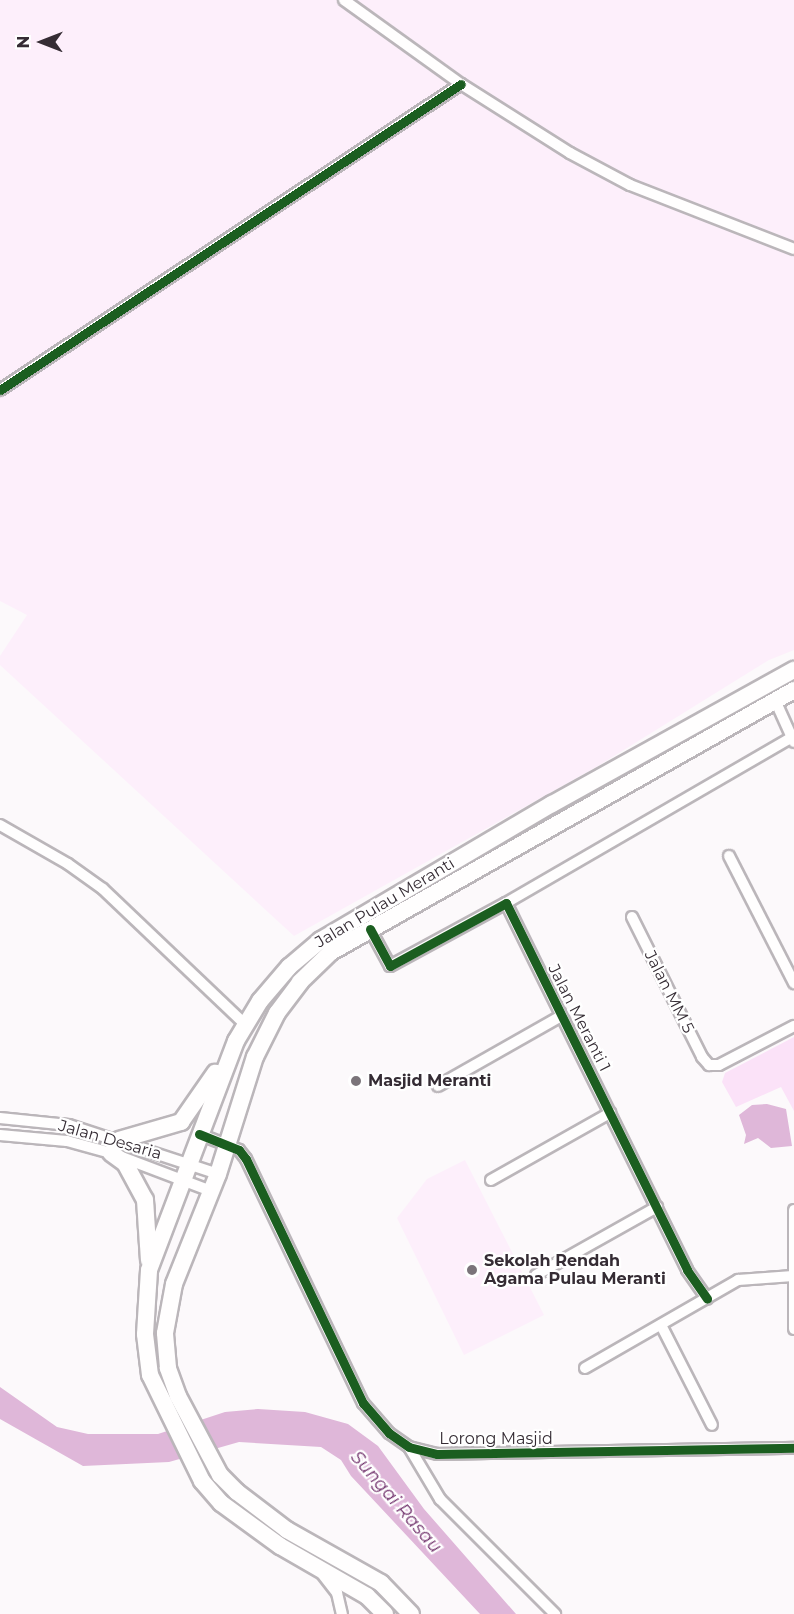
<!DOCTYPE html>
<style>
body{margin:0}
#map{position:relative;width:794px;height:1614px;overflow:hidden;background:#fcf9fb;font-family:Montserrat,sans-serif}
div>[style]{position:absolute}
.built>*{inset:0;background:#fdeffb}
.green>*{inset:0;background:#fbe2f8}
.water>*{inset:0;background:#dfb7d9}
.roads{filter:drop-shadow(2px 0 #bbb6ba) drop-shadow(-2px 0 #bbb6ba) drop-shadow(0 2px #bbb6ba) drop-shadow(0 -2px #bbb6ba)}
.street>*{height:10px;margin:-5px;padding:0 5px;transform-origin:5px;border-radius:5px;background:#fffefe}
.primary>*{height:16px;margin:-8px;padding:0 8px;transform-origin:8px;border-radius:8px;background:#fffefe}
.cycleway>*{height:9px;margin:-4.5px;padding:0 4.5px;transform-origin:4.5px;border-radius:4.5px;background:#1b5e20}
.dots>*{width:16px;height:16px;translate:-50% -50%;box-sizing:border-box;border:3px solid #fff;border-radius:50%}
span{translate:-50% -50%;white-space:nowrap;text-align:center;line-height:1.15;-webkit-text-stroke:4.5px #fff;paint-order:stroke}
.street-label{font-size:16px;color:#352c34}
.poi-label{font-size:16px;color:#352c34;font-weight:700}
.left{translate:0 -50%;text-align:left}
.water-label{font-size:18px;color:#70306b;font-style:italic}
.north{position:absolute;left:12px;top:12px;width:60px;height:60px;-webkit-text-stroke:4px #fff;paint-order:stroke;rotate:270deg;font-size:16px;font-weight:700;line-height:24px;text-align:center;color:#352c34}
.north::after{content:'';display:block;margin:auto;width:21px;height:27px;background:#352c34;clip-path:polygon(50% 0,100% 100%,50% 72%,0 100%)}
</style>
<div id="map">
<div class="built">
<i style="clip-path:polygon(0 0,794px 0,794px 650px,769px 660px,598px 766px,294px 936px,0 665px,0 656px,27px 615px,0 601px)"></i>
<i style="clip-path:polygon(465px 1160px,544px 1315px,464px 1355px,397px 1218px,427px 1179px)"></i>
</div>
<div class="green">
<i style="clip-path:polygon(794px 1037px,794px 1111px,781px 1087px,736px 1107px,722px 1082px,725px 1073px)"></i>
</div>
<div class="water">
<i style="clip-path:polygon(767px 1104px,786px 1109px,792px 1146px,771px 1148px,758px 1138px,744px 1144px,746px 1135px,739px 1115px,752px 1105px)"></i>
<i style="clip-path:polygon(0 1387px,57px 1427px,88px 1434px,158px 1434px,225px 1412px,258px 1409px,305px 1412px,348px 1424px,378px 1446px,424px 1509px,516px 1614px,480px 1614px,351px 1476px,341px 1460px,321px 1447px,239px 1442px,169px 1462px,83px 1466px,0 1419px)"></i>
</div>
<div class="roads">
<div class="street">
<i style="left:344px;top:0;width:144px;rotate:35.7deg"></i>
<i style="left:461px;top:84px;width:129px;rotate:32.3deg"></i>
<i style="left:570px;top:153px;width:68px;rotate:28.1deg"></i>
<i style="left:630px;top:185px;width:176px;rotate:21.3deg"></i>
<i style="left:0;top:390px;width:553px;rotate:-33.58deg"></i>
<i style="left:775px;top:700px;width:46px;rotate:65.7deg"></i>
<i style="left:0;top:825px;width:78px;rotate:29.8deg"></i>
<i style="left:68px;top:864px;width:43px;rotate:35.5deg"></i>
<i style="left:103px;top:889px;width:196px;rotate:43.6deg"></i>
<i style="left:729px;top:856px;width:143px;rotate:62.9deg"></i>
<i style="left:506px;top:903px;width:333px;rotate:-30.1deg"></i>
<i style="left:632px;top:917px;width:157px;rotate:63.4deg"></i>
<i style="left:702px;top:1057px;width:11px;rotate:49deg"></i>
<i style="left:709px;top:1065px;width:10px"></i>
<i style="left:719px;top:1065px;width:85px;rotate:-27.5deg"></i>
<i style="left:370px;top:929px;width:42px;rotate:61.6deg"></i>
<i style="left:390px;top:966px;width:132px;rotate:-28.5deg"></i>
<i style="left:506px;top:903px;width:409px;rotate:63.7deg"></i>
<i style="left:687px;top:1270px;width:35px;rotate:55deg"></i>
<i style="left:438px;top:1086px;width:142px;rotate:-29.6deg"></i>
<i style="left:0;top:1118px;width:69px;rotate:5.8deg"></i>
<i style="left:69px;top:1125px;width:157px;rotate:18.2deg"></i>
<i style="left:199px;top:1134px;width:43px;rotate:21.8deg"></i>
<i style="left:239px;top:1150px;width:11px;rotate:52deg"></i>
<i style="left:246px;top:1159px;width:271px;rotate:64.4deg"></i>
<i style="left:363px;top:1403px;width:40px;rotate:49deg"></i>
<i style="left:389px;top:1433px;width:24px;rotate:35deg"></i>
<i style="left:409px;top:1447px;width:29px;rotate:14deg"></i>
<i style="left:437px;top:1454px;width:357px;rotate:-1deg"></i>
<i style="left:0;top:1135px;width:67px;rotate:5.1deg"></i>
<i style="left:67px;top:1141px;width:46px;rotate:15.3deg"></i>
<i style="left:111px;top:1153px;width:107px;rotate:20.8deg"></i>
<i style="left:491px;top:1180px;width:137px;rotate:-29.4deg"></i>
<i style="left:794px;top:1210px;width:119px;rotate:90deg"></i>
<i style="left:536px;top:1275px;width:139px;rotate:-29.3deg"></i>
<i style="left:661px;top:1325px;width:112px;rotate:63deg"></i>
<i style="left:585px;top:1368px;width:177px;rotate:-29.9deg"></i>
<i style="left:738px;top:1280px;width:55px;rotate:-4.2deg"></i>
<i style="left:409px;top:1447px;width:61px;rotate:59.2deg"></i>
<i style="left:440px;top:1499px;width:163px;rotate:45deg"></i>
<i style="left:323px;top:1575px;width:23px;rotate:52deg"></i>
<i style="left:337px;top:1593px;width:22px;rotate:77deg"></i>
</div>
<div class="primary">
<i style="left:119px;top:1140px;width:65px;rotate:-16.2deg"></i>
<i style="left:181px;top:1122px;width:60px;rotate:-55.2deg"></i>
<i style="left:111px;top:1153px;width:17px;rotate:36deg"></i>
<i style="left:125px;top:1163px;width:42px;rotate:61.6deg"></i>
<i style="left:145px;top:1200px;width:60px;rotate:86.2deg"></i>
<i style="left:385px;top:1614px;width:25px;rotate:-135deg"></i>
<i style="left:367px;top:1596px;width:100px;rotate:-150.1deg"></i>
<i style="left:280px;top:1546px;width:73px;rotate:-143.9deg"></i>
<i style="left:221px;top:1503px;width:29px;rotate:-131deg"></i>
<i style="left:202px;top:1481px;width:118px;rotate:-116.1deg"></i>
<i style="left:150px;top:1375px;width:41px;rotate:-97deg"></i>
<i style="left:145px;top:1334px;width:64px;rotate:-86.4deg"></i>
<i style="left:149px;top:1270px;width:245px;rotate:-69.2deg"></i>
<i style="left:236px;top:1041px;width:47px;rotate:-59deg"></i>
<i style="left:260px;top:1001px;width:45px;rotate:-49.5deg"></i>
<i style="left:289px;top:967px;width:42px;rotate:-40.2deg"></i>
<i style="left:321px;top:940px;width:268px;rotate:-30.5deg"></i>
<i style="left:552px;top:804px;width:277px;rotate:-29deg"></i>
<i style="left:411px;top:1614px;width:43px;rotate:-134.1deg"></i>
<i style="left:381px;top:1583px;width:108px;rotate:-150.6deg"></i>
<i style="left:287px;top:1530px;width:63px;rotate:-142.8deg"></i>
<i style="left:237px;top:1492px;width:24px;rotate:-135deg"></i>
<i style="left:220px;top:1475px;width:89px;rotate:-118deg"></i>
<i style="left:178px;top:1396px;width:30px;rotate:-110deg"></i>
<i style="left:168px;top:1368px;width:35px;rotate:-95deg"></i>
<i style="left:165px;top:1333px;width:50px;rotate:-79.6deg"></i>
<i style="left:174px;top:1284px;width:118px;rotate:-68.2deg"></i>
<i style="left:218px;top:1174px;width:123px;rotate:-72.5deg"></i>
<i style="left:255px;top:1057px;width:49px;rotate:-63.4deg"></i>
<i style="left:277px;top:1013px;width:39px;rotate:-53deg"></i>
<i style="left:300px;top:982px;width:43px;rotate:-44.1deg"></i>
<i style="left:331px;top:952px;width:532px;rotate:-29.5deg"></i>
</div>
</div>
<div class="cycleway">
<i style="left:0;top:390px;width:553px;rotate:-33.58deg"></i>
<i style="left:370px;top:929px;width:42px;rotate:61.6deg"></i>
<i style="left:390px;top:966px;width:132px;rotate:-28.5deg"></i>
<i style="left:506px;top:903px;width:409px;rotate:63.7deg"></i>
<i style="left:687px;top:1270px;width:35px;rotate:55deg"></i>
<i style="left:199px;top:1134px;width:43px;rotate:21.8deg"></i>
<i style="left:239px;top:1150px;width:11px;rotate:52deg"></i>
<i style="left:246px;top:1159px;width:271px;rotate:64.4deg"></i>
<i style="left:363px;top:1403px;width:40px;rotate:49deg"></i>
<i style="left:389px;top:1433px;width:24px;rotate:35deg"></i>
<i style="left:409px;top:1447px;width:29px;rotate:14deg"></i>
<i style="left:437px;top:1454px;width:357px;rotate:-1deg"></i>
</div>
<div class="dots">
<i style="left:356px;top:1081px;background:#7b747a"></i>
<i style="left:472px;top:1270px;background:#7b747a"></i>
</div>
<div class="street-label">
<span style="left:385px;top:903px;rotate:-31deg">Jalan Pulau Meranti</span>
<span style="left:669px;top:992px;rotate:63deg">Jalan MM 5</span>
<span style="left:579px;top:1018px;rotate:63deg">Jalan Meranti 1</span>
<span style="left:110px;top:1140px;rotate:16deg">Jalan Desaria</span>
<span style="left:496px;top:1439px">Lorong Masjid</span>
</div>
<div class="poi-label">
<span class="left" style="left:368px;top:1081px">Masjid Meranti</span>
<span class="left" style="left:484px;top:1270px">Sekolah Rendah<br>Agama Pulau Meranti</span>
</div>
<div class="water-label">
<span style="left:396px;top:1502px;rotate:49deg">Sungai Rasau</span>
</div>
<div class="north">N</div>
</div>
